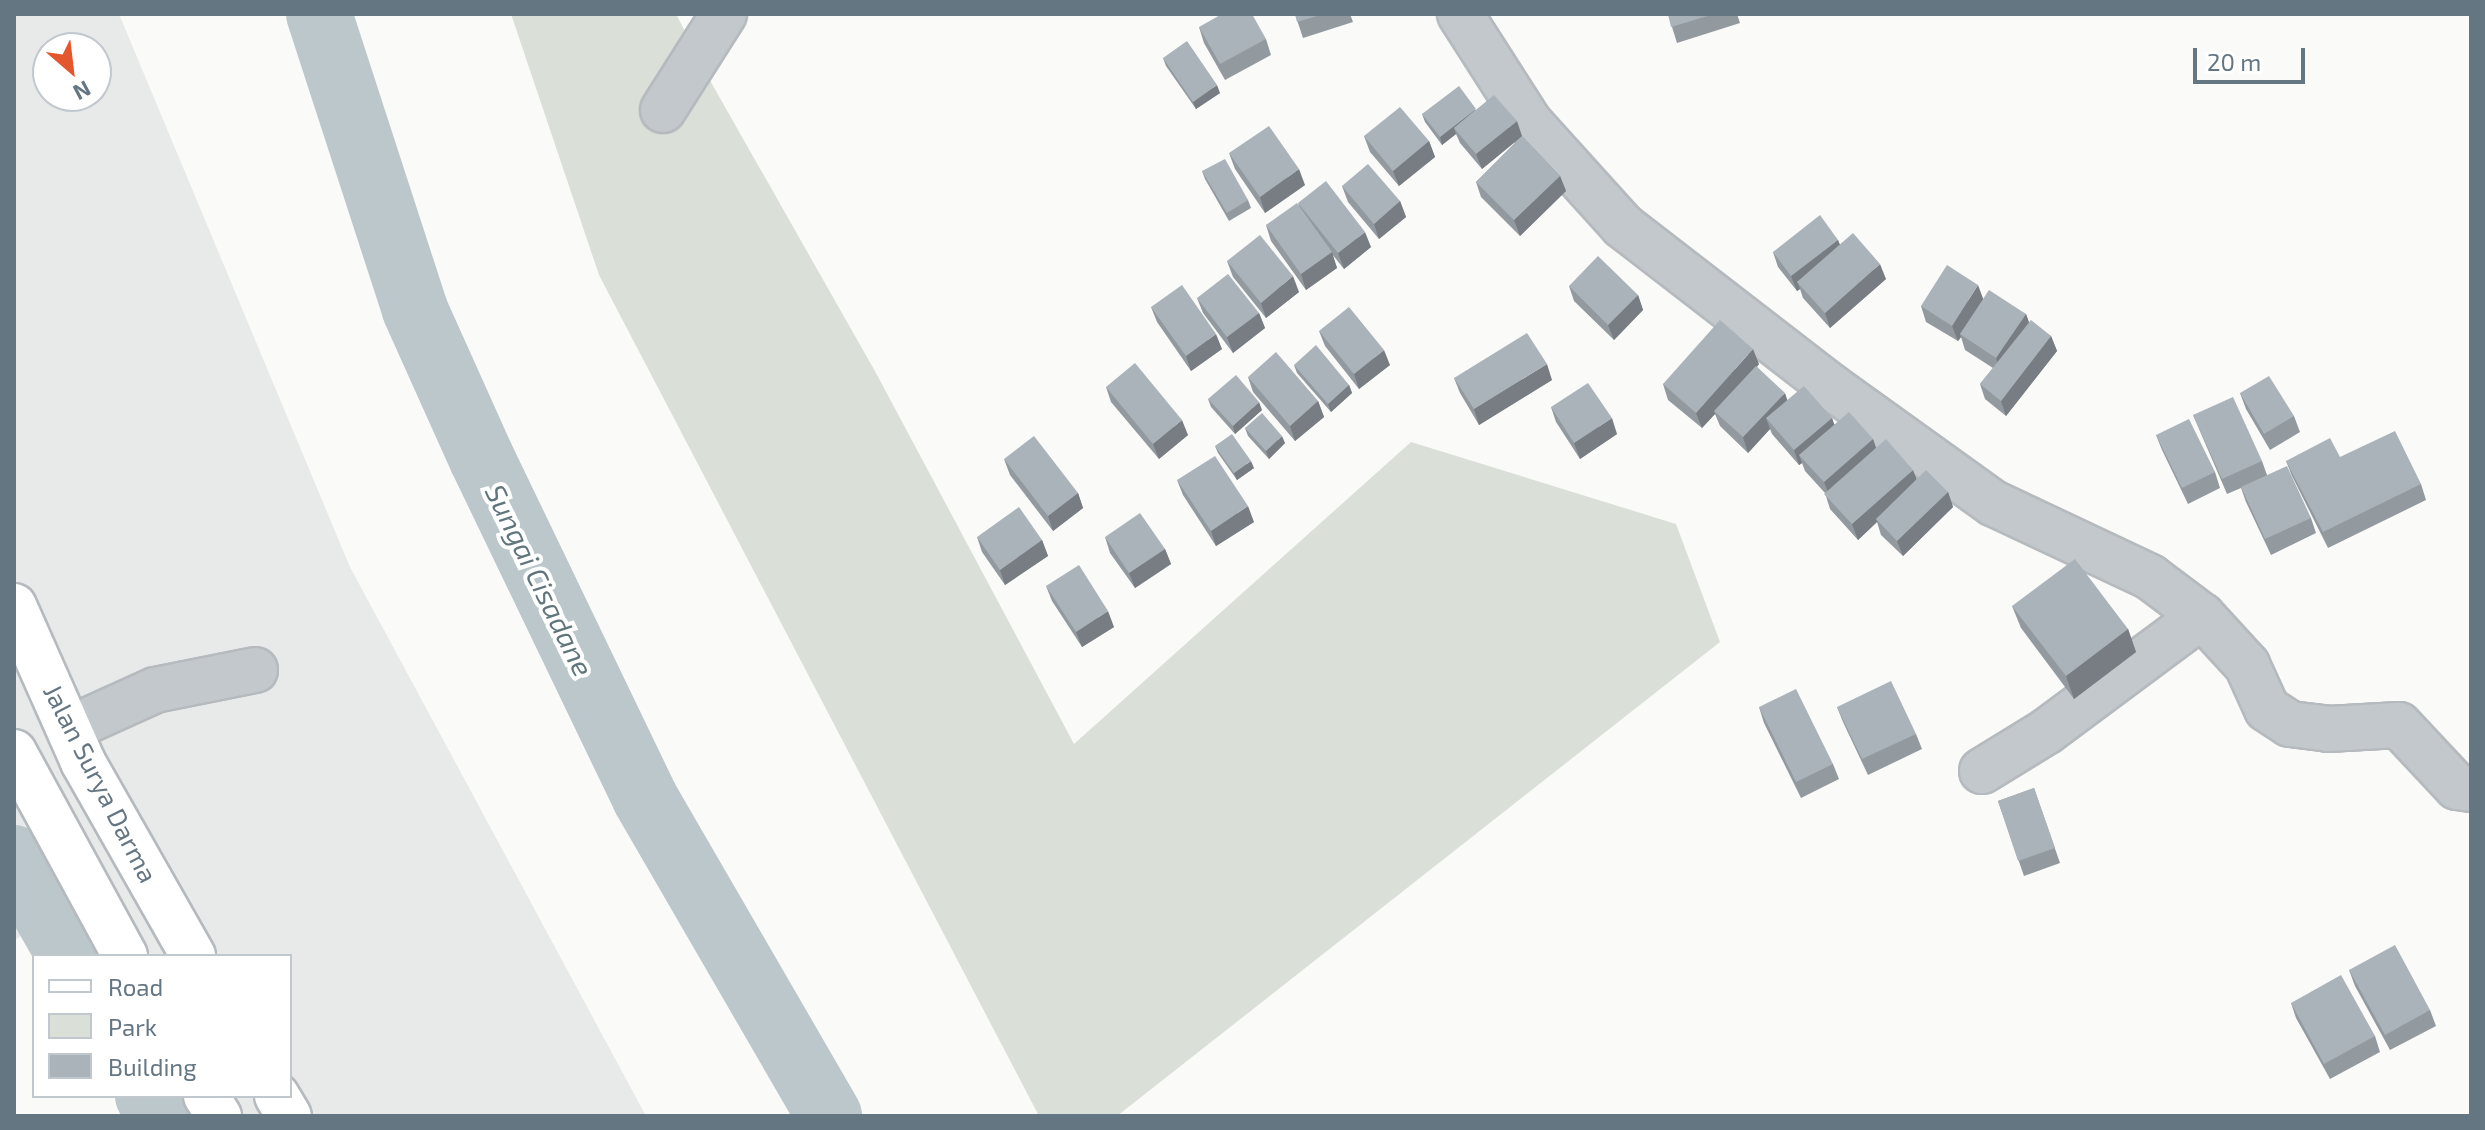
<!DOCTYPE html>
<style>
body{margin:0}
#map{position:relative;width:2485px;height:1130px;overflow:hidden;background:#fafaf8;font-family:"Exo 2",sans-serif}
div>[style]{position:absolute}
.built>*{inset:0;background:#e8e9e9}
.green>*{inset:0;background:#dadfd7}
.river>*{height:66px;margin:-33px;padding:0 33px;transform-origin:33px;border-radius:33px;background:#bbc7cb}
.roads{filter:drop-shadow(2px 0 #b5babe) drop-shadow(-2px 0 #b5babe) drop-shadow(0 2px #b5babe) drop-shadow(0 -2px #b5babe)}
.minor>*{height:44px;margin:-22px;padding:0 22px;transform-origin:22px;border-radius:22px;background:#c3c8cc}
.major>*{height:44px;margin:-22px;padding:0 22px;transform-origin:22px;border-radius:22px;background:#fff}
.wall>*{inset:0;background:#929a9f}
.shaded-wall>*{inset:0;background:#777d82}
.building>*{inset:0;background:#aab3b9}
span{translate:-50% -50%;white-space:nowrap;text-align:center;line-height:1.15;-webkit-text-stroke:8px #fff;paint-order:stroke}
.street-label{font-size:26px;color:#657683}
.water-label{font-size:28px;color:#60757c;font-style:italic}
.frame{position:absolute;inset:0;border:16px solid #657683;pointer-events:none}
.legend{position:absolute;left:32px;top:954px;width:260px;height:144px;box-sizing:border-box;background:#fff;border:2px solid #c1c8cd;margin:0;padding:10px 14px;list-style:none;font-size:24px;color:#657683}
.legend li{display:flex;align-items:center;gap:16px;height:40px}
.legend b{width:40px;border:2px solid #c1c8cd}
.north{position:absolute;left:32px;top:32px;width:80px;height:80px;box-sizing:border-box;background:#fff;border:2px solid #c1c8cd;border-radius:50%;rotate:152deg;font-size:22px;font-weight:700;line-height:32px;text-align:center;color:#657683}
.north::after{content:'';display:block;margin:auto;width:28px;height:36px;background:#e4572e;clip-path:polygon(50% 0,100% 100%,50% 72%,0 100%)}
.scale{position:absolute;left:2193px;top:48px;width:112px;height:36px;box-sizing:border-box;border:4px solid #657683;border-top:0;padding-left:10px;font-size:24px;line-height:28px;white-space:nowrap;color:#657683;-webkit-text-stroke:6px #fff;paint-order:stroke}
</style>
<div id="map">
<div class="built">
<i style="clip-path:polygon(evenodd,14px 14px,119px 14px,350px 567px,646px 1116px,134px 1116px,121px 1096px,290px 1096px,290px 956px,42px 956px,28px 931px,14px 941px,14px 14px,48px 48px,96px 48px,96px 96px,48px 96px,48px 48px)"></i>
</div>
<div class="green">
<i style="clip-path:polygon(511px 14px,676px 14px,712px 84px,876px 373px,1074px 744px,1411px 442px,1676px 524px,1720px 642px,1117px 1116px,1039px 1116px,599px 275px)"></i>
</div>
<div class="river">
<i style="left:319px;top:14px;width:311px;rotate:72deg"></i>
<i style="left:415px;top:310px;width:163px;rotate:65.8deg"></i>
<i style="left:482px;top:459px;width:376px;rotate:64.3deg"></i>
<i style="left:645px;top:798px;width:367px;rotate:59.9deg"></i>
<i style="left:14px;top:858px;width:113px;rotate:60.3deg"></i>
<i style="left:148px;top:1096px;width:23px;rotate:59deg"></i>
</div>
<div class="roads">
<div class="minor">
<i style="left:1460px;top:14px;width:128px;rotate:57.4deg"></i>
<i style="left:1529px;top:122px;width:140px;rotate:47.9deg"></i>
<i style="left:1623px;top:226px;width:262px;rotate:37.7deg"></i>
<i style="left:1830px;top:386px;width:201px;rotate:35.7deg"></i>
<i style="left:1993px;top:503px;width:174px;rotate:25.2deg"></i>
<i style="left:2150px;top:577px;width:65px;rotate:36.9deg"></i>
<i style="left:2202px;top:616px;width:67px;rotate:47.4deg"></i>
<i style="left:2247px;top:665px;width:48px;rotate:65.6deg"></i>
<i style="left:2267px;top:709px;width:27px;rotate:33deg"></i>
<i style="left:2290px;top:724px;width:38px;rotate:7deg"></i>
<i style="left:2328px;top:729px;width:71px;rotate:-3.2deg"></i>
<i style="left:2399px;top:725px;width:85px;rotate:46.9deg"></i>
<i style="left:2457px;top:787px;width:14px;rotate:8deg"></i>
<i style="left:663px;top:110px;width:114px;rotate:-57.6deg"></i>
<i style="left:69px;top:729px;width:94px;rotate:-24.4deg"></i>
<i style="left:155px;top:690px;width:102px;rotate:-11.3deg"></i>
<i style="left:1982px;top:771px;width:76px;rotate:-31.6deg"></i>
<i style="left:2047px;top:731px;width:193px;rotate:-36.6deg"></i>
</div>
<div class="major">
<i style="left:14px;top:606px;width:171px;rotate:66.1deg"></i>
<i style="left:83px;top:762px;width:223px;rotate:60.4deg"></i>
<i style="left:14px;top:752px;width:232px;rotate:61.4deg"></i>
<i style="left:206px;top:1096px;width:24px;rotate:57deg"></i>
<i style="left:277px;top:1096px;width:23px;rotate:59deg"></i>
</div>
</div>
<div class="wall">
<i style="clip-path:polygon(1295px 14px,1350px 14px,1353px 22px,1303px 38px)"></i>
<i style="clip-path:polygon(1668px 14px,1737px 14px,1740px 23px,1677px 43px)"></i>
<i style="clip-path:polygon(1199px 27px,1266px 39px,1271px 55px,1225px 80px,1204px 43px)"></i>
<i style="clip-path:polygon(1163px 58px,1220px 93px,1196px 109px,1166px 66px)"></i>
<i style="clip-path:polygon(1476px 110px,1522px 136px,1560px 176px,1566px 191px,1520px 236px,1481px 197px,1476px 182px,1520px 138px,1482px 169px,1460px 143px,1456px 134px,1442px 145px,1425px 122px,1422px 114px)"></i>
<i style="clip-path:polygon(1364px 136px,1429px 141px,1435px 157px,1399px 186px,1370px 152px)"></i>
<i style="clip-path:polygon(1229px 153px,1305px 185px,1265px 213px,1235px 169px)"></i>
<i style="clip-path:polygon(1202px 171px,1248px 200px,1251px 208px,1229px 221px,1205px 179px)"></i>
<i style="clip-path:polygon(1342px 186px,1400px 201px,1406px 217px,1379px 239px,1348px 202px)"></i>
<i style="clip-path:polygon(1298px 203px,1371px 247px,1344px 269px,1332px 254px,1337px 268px,1306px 290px,1271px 241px,1266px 225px,1300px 209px)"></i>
<i style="clip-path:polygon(1838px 240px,1840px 245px,1886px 279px,1830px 328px,1803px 298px,1800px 289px,1797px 291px,1778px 267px,1773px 252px)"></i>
<i style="clip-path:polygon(1227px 261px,1299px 292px,1266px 318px,1233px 277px)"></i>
<i style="clip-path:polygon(1569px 286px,1638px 295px,1643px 310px,1614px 340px,1574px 301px)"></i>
<i style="clip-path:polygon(1197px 298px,1259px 313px,1265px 328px,1233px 353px,1203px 313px)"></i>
<i style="clip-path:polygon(1983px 299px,2026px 314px,2029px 322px,2051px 336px,2057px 351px,2006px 416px,1985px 399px,1980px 384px,1993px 368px,1965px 350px,1961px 337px,1958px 341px,1926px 322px,1921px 306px)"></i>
<i style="clip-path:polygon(1151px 307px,1222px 349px,1191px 371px,1157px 322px)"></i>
<i style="clip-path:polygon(1319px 331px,1390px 365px,1359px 389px,1325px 346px)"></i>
<i style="clip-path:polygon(1759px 364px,1757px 367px,1787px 400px,1832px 418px,1834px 424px,1873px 439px,1876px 448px,1917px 480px,1948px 492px,1953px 507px,1903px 556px,1881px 535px,1877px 522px,1858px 540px,1830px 509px,1825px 493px,1805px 471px,1802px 463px,1799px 465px,1772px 434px,1770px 429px,1748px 453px,1720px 426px,1715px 414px,1702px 428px,1668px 400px,1663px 384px)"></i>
<i style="clip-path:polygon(1294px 365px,1349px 385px,1352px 393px,1331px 412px,1297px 373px)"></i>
<i style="clip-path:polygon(1248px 377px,1318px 401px,1324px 417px,1295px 441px,1253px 392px)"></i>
<i style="clip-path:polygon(1454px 378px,1552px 380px,1479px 425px,1460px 393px)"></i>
<i style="clip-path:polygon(1106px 387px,1188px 435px,1159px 459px,1111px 402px)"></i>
<i style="clip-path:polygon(2240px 393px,2294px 416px,2300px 432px,2270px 450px,2246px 409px)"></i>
<i style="clip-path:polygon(1208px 399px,1262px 410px,1235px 434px,1211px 407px)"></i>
<i style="clip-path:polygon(1551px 407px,1617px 434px,1580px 459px,1556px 422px)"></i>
<i style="clip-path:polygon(2193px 415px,2262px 461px,2267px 475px,2311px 518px,2316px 533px,2271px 555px,2246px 502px,2241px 488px,2227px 494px)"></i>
<i style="clip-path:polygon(1245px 428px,1285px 443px,1269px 459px,1248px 436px)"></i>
<i style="clip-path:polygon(2156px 435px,2215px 472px,2220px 488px,2188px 504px,2162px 450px)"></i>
<i style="clip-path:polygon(1215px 446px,1254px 468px,1237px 480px,1218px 453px)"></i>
<i style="clip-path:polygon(2340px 457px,2421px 484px,2426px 500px,2328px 548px,2292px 476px,2286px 461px)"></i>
<i style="clip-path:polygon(1004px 459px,1078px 493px,1083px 508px,1053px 531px,1010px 475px)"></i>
<i style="clip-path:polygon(1177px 480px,1254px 522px,1216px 546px,1183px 495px)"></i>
<i style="clip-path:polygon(977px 537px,1042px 540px,1048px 556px,1005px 585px,982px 552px)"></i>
<i style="clip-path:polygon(1105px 537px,1165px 549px,1171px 564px,1135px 588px,1110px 553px)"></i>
<i style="clip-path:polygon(1046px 586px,1114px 627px,1082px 647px,1052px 601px)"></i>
<i style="clip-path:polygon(2012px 606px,2128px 629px,2136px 652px,2074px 699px,2021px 628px)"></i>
<i style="clip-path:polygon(1759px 707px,1833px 764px,1839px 779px,1801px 798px,1764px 723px)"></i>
<i style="clip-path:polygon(1837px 707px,1916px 734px,1922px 749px,1868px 775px,1843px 722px)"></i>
<i style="clip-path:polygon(2034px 788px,2060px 863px,2024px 876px,1998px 801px)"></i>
<i style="clip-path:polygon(2349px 970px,2430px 1010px,2436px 1026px,2390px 1050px,2355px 986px)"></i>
<i style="clip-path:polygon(2291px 1003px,2375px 1036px,2380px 1052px,2330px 1079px,2296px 1018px)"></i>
</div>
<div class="shaded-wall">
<i style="clip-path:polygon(1217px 85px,1220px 93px,1196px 109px,1193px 102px)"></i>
<i style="clip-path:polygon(1476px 109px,1454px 128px,1456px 134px,1442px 145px,1440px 137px)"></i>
<i style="clip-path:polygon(1517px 121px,1522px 136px,1482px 169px,1476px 154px)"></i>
<i style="clip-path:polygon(1429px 141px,1435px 157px,1399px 186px,1393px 171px)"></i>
<i style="clip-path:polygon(1299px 169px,1305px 185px,1265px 213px,1260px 197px)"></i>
<i style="clip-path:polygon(1560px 176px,1566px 191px,1520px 236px,1514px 220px)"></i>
<i style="clip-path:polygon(1400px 201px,1406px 217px,1379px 239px,1374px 224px)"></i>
<i style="clip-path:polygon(1365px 232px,1371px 247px,1344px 269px,1338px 253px)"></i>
<i style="clip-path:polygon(1838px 240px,1844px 255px,1797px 282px,1800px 289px,1797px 291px,1791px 276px)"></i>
<i style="clip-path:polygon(1332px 252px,1337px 268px,1306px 290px,1301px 274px)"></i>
<i style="clip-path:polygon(1880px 264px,1886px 279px,1830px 328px,1825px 313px)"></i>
<i style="clip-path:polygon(1293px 276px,1299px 292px,1266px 318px,1261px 303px)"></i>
<i style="clip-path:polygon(1978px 285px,1984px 301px,1960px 334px,1961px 337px,1958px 341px,1952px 326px)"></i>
<i style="clip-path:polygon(1638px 295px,1643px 310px,1614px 340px,1608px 325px)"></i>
<i style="clip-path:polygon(1259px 313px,1265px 328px,1233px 353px,1227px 337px)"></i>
<i style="clip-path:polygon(2026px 314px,2031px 329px,2002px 374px,1996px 358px)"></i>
<i style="clip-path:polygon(1216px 334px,1222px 349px,1191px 371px,1186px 356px)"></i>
<i style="clip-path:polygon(2051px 336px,2057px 351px,2006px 416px,2001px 401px)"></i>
<i style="clip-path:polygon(1753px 349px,1759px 364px,1716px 412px,1714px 411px,1715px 414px,1702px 428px,1696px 413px)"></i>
<i style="clip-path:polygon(1384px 350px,1390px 365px,1359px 389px,1354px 374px)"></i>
<i style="clip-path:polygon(1547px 364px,1552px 380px,1479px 425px,1474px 409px)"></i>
<i style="clip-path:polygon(1349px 385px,1352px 393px,1331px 412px,1328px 404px)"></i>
<i style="clip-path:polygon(1785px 393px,1790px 408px,1766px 418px,1770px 429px,1748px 453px,1743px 437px)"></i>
<i style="clip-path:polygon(1318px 401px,1324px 417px,1295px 441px,1290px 426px)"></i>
<i style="clip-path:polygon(1259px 402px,1262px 410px,1235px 434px,1233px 426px)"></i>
<i style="clip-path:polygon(1612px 418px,1617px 434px,1580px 459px,1574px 443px)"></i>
<i style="clip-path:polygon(1832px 418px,1837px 433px,1799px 455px,1802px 463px,1799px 465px,1794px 450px)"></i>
<i style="clip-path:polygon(1182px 420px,1188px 435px,1159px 459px,1153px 444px)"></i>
<i style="clip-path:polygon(1282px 436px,1285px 443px,1269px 459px,1266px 451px)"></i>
<i style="clip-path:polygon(1873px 439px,1878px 454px,1830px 497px,1824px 482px)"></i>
<i style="clip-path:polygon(1251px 461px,1254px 468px,1237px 480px,1234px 473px)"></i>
<i style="clip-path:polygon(1913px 470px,1919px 485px,1876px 519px,1877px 522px,1858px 540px,1852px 524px)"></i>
<i style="clip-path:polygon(1948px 492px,1953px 507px,1903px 556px,1897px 541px)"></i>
<i style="clip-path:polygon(1078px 493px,1083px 508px,1053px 531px,1048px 516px)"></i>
<i style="clip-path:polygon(1248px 506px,1254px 522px,1216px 546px,1211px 531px)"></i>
<i style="clip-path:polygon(1042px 540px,1048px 556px,1005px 585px,1000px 570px)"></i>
<i style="clip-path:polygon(1165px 549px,1171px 564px,1135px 588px,1129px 573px)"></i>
<i style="clip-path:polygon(1108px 611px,1114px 627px,1082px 647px,1076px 632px)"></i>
<i style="clip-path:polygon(2128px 629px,2136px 652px,2074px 699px,2066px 676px)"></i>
</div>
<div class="building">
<i style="clip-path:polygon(1222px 14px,1252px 14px,1266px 39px,1220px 64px,1199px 27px)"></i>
<i style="clip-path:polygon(1295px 14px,1324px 14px,1297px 22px)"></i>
<i style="clip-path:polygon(1668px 14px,1714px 14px,1671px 27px)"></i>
<i style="clip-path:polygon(1187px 41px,1217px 85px,1193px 102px,1163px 58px)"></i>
<i style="clip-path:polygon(1459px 86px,1476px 109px,1440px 137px,1422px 114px)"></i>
<i style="clip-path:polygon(1494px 95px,1517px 121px,1476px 154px,1454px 128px)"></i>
<i style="clip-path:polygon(1400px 107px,1429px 141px,1393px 171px,1364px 136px)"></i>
<i style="clip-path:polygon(1269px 126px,1299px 169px,1260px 197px,1229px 153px)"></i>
<i style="clip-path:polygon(1522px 136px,1560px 176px,1514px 220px,1476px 182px)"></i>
<i style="clip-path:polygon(1225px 159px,1248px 200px,1227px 213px,1202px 171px)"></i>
<i style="clip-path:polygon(1368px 164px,1400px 201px,1374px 224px,1342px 186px)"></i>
<i style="clip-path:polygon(1326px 181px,1365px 232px,1338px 253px,1298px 203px)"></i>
<i style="clip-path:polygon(1297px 203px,1332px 252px,1301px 274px,1266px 225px)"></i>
<i style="clip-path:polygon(1820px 215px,1838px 240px,1791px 276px,1773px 252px)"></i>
<i style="clip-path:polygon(1853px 233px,1880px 264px,1825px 313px,1797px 282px)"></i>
<i style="clip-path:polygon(1260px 235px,1293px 276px,1261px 303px,1227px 261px)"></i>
<i style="clip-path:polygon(1598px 256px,1638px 295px,1608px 325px,1569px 286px)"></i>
<i style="clip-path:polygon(1947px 265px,1978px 285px,1952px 326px,1921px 306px)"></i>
<i style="clip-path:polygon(1228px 274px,1259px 313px,1227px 337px,1197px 298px)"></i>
<i style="clip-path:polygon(1182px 285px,1216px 334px,1186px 356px,1151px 307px)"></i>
<i style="clip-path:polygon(1989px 290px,2026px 314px,1996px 358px,1960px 334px)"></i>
<i style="clip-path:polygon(1349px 307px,1384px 350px,1354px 374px,1319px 331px)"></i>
<i style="clip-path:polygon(1720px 320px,1753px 349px,1696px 413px,1663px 384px)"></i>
<i style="clip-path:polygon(2031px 320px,2051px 336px,2001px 401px,1980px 384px)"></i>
<i style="clip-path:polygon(1527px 333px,1547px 364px,1474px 409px,1454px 378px)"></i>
<i style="clip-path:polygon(1316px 345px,1349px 385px,1328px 404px,1294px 365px)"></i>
<i style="clip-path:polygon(1276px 352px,1318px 401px,1290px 426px,1248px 377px)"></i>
<i style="clip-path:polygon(1135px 363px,1182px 420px,1153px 444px,1106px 387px)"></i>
<i style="clip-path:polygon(1756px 366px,1785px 393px,1743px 437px,1714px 411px)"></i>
<i style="clip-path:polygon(1236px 375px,1259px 402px,1233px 426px,1208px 399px)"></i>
<i style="clip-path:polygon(2269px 376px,2294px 416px,2264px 434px,2240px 393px)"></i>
<i style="clip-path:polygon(1588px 383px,1612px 418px,1574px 443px,1551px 407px)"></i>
<i style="clip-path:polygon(1804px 386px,1832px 418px,1794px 450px,1766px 418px)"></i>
<i style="clip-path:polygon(2233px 397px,2262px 461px,2222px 479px,2193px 415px)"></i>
<i style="clip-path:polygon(1849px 412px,1873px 439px,1824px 482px,1799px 455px)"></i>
<i style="clip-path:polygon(1262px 413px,1282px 436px,1266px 451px,1245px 428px)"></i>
<i style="clip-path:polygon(2189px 419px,2215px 472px,2182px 488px,2156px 435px)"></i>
<i style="clip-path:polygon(2395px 431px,2421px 484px,2323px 532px,2286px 461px,2330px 438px,2340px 457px)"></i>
<i style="clip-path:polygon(1232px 434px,1251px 461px,1234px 473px,1215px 446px)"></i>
<i style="clip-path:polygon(1034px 436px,1078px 493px,1048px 516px,1004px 459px)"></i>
<i style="clip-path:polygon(1886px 439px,1913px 470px,1852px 524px,1824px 494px)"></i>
<i style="clip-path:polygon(1215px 456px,1248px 506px,1211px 531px,1177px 480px)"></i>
<i style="clip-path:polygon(2287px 466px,2311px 518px,2265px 539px,2241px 487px)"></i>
<i style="clip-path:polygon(1926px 470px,1948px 492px,1897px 541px,1876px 519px)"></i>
<i style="clip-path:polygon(1019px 507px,1042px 540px,1000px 570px,977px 537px)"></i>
<i style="clip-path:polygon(1140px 513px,1165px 549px,1129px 573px,1105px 537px)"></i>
<i style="clip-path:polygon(2075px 559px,2128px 629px,2066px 676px,2012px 606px)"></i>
<i style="clip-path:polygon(1079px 565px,1108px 611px,1076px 632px,1046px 586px)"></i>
<i style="clip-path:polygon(1891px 681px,1916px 734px,1862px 759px,1837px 707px)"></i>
<i style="clip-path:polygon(1796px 689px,1833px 764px,1796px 782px,1759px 707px)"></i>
<i style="clip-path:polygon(2034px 788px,2055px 848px,2018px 861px,1998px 801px)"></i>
<i style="clip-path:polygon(2395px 945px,2430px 1010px,2385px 1035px,2349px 970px)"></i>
<i style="clip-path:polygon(2341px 975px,2375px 1036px,2324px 1064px,2291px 1003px)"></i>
</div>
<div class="street-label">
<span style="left:101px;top:783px;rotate:63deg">Jalan Surya Darma</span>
</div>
<div class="water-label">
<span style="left:540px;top:580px;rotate:64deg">Sungai Cisadane</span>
</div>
<div class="frame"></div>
<ul class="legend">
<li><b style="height:10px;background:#fff"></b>Road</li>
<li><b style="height:22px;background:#dadfd7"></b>Park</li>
<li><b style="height:22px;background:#aab3b9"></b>Building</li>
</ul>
<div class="north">N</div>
<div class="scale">20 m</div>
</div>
